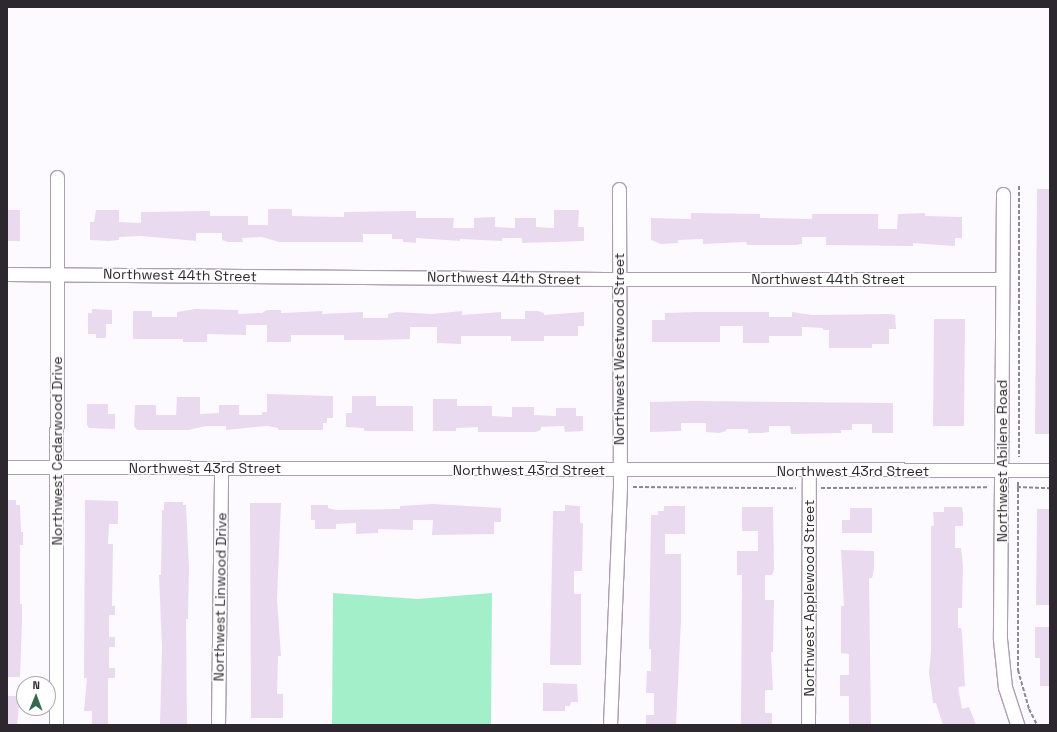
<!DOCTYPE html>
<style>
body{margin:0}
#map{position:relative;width:1057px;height:732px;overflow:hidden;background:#fdfaff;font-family:"Space Grotesk",sans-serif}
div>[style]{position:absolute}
.water>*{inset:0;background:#a3efc9}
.building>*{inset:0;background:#e9daef}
.path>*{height:2px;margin-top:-1px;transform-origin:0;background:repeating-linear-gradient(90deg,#8c878e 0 4px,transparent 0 6px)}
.roads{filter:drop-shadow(1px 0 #ac9eb1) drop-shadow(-1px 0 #ac9eb1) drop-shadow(0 1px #ac9eb1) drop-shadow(0 -1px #ac9eb1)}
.minor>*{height:13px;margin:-6.5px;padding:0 6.5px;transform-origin:6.5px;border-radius:6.5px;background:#fff}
span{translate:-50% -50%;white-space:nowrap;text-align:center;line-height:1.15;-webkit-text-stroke:3px #fff;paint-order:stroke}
.street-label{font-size:14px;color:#2d272f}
.frame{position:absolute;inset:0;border:8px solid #2d272f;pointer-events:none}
.north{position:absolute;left:16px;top:676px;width:40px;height:40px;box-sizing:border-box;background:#fff;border:1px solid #aba9ac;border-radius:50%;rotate:1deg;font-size:11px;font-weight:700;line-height:16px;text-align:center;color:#2d272f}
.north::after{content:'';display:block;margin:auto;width:14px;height:18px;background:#32694f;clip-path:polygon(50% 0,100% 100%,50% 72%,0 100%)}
</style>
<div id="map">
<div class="water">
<i style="clip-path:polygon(333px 593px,417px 599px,492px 593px,491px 725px,332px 725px)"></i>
</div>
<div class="building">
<i style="clip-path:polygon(1037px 189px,1050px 189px,1050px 434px,1035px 434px)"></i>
<i style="clip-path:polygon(268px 209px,292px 209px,292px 216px,344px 217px,344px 212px,416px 211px,416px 218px,454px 218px,453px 228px,474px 228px,474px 218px,495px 217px,495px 227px,515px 228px,515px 218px,536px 218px,536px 227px,554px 228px,554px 210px,579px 210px,578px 227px,584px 227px,584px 241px,522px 243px,522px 238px,502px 238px,502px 241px,460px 239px,460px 241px,416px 238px,416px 243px,403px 242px,403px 239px,392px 239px,392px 234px,363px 234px,363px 242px,279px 242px,262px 237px,242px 238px,243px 242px,228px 242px,222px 240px,222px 233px,196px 233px,196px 241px,141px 236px,119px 237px,119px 240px,109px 241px,90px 240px,90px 222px,94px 222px,96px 210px,119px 210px,119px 222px,141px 223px,141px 212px,210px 211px,210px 216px,248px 216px,248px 225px,268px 225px)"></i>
<i style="clip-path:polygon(7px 210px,20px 210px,20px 241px,7px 241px)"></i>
<i style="clip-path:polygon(691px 213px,760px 214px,760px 218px,812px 219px,812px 214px,878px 214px,878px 229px,897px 229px,898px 214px,925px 213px,925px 216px,962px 217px,962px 238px,955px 238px,955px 246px,913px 243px,913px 246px,826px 245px,826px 237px,802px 237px,802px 244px,795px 245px,747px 245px,746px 242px,703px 244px,703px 239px,678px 240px,678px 243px,661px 244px,651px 240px,651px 218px,691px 219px)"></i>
<i style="clip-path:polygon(92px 309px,112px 310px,112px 324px,106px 324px,106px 338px,96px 338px,96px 334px,88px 334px,88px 313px,92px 313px)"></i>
<i style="clip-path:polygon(195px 309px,238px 310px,238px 314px,262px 313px,267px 310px,281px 310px,281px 313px,323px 311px,322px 314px,363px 312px,363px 318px,388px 318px,388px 314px,397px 312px,432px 314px,462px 311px,462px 315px,501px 312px,501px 319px,525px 319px,525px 311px,538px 311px,544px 313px,544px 315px,584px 312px,584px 326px,578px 326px,578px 336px,544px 336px,544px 341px,511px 341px,511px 336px,461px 336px,461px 344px,437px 343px,437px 327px,410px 327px,410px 339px,377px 340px,344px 340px,344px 335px,291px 335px,291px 342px,267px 342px,267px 325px,246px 325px,246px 335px,207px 334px,207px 342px,183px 342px,183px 339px,133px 339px,133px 311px,152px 311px,152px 317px,177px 317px,177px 312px)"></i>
<i style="clip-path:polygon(696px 312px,769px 312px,769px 317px,792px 317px,792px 312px,812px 315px,890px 314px,895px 315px,896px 329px,889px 329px,889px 344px,872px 344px,872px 348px,829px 348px,829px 330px,823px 330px,823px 328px,802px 327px,802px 336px,769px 336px,769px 343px,743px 343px,743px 326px,720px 326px,720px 342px,652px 342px,652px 320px,665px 320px,665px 313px)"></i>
<i style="clip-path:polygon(934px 319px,965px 319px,964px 426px,933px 426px)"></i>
<i style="clip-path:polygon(267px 394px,333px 396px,333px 418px,327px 418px,327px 423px,323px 423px,323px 430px,278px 430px,278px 428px,267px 426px,226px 430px,226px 426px,206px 426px,188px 430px,137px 430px,134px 426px,135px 405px,156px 405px,156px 415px,176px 415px,177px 397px,200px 397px,200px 414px,219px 413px,219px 405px,239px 405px,239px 415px,262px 415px,262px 412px,267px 412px)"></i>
<i style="clip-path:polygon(352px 396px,376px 396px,376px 406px,413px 406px,413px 431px,364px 431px,364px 428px,346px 427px,346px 413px,352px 413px)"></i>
<i style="clip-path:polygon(433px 399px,457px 399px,457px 406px,492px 406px,492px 416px,512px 417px,512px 407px,534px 407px,534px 415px,556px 416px,556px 408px,576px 408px,576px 416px,583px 416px,583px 431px,565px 432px,564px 426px,541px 427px,541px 430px,535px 432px,478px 432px,478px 427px,456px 428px,456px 431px,433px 431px)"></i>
<i style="clip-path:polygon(694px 401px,893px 403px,893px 433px,872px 433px,872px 424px,852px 424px,852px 430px,841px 430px,841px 433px,791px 434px,790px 426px,769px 426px,769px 432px,762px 433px,748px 433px,748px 429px,726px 429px,726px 431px,719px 433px,706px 432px,706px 423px,681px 423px,681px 431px,650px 432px,650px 402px)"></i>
<i style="clip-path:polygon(87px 404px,108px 404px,108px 414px,115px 414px,115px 429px,89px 428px,87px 425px)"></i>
<i style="clip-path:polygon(7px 500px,16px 500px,16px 505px,20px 505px,21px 532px,23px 532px,23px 545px,20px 545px,20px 604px,22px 604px,22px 621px,20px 677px,7px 677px)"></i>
<i style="clip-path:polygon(85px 500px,118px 501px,118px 524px,109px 524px,108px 544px,113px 544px,112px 606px,115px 606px,115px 615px,109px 615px,109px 637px,115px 637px,115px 647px,109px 647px,109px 668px,115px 668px,115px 678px,108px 678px,108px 725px,92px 725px,92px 711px,84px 711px,87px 678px,84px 678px)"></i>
<i style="clip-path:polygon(164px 502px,183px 502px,183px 505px,186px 505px,189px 568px,188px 619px,186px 619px,187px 725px,160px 725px,162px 647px,159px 575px,161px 575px,162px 510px,164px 510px)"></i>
<i style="clip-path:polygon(250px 503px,281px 503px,277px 600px,281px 656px,278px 656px,277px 694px,283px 694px,283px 718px,251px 718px)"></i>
<i style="clip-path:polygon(433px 504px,501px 508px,501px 522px,494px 522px,494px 534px,432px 535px,433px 520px,413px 520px,413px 530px,378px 529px,378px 533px,356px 534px,356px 523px,336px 524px,336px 529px,315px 529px,315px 520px,311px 520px,311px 505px,328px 505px,328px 508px,336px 510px,400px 509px,400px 506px)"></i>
<i style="clip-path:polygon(565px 505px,580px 506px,580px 523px,583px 523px,582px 571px,574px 571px,574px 594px,581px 594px,581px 665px,550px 665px,553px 511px,565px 511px)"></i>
<i style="clip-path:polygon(664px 506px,685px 506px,685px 534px,665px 534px,665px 554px,681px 554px,681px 620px,676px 725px,646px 725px,646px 715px,654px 715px,654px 693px,646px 693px,647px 671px,651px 671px,651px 649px,649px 649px,651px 515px,658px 515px,658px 511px,664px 511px)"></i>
<i style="clip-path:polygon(742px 507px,773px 507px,774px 570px,772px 575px,765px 575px,765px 600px,774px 600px,773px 652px,771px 652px,773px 690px,765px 690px,765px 713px,772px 713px,772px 725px,741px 725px,742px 575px,737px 575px,737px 551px,758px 551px,758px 531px,742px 531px)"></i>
<i style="clip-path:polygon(944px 507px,962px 507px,963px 512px,963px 526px,955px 526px,955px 548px,961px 548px,963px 566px,962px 605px,962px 608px,958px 608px,958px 628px,961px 628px,962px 633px,965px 686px,958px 687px,962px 709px,969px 707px,976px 725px,943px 725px,936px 703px,933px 703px,929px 672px,931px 652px,931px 526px,934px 526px,933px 512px,944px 512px)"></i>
<i style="clip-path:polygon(850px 508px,872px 508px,872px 533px,842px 533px,842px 520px,850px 520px)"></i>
<i style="clip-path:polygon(1037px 509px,1050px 509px,1050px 605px,1036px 605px)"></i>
<i style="clip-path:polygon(841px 550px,874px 551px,874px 569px,872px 578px,869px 578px,871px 725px,849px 725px,849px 696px,840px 696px,840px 675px,849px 675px,849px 654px,841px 653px,841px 606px,844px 606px)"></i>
<i style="clip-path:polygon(1035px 627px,1050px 627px,1050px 686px,1040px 686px,1040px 658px,1035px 658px)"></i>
<i style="clip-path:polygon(543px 683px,577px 684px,578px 702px,571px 702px,570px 706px,565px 706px,565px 711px,543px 711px)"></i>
<i style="clip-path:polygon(7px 696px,20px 696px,17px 725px,7px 725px)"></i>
</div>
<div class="path">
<i style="left:1019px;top:186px;width:271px;rotate:90deg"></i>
<i style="left:1018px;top:482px;width:188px;rotate:90deg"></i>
<i style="left:1018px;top:670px;width:41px;rotate:74.2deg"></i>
<i style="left:1029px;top:709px;width:18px;rotate:63deg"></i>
<i style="left:633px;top:487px;width:163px;rotate:0.4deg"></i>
<i style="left:1017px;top:487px;width:33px;rotate:2deg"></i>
<i style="left:821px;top:488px;width:167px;rotate:-0.3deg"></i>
</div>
<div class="roads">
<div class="minor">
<i style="left:1003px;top:194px;width:445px;rotate:90.4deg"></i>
<i style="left:1000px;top:639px;width:48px;rotate:84.1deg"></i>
<i style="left:1005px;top:687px;width:40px;rotate:72deg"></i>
<i style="left:7px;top:274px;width:598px;rotate:0.48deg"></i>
<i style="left:605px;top:279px;width:397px"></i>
<i style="left:7px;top:467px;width:1043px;rotate:0.16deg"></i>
<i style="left:56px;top:725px;width:548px;rotate:-89.9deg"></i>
<i style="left:218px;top:725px;width:257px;rotate:-89.3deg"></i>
<i style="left:610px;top:725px;width:238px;rotate:-87.6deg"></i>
<i style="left:620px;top:487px;width:298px;rotate:-90.2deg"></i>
<i style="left:808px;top:725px;width:254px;rotate:-89.8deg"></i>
</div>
</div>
<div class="street-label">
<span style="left:180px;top:275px;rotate:1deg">Northwest 44th Street</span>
<span style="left:504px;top:278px;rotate:1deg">Northwest 44th Street</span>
<span style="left:828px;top:279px">Northwest 44th Street</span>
<span style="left:619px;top:349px;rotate:-90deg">Northwest Westwood Street</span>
<span style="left:57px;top:451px;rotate:-90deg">Northwest Cedarwood Drive</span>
<span style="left:1002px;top:461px;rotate:-90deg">Northwest Abilene Road</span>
<span style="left:205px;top:468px">Northwest 43rd Street</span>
<span style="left:529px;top:470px">Northwest 43rd Street</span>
<span style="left:853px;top:471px">Northwest 43rd Street</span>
<span style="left:220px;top:597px;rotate:-89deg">Northwest Linwood Drive</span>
<span style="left:809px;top:598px;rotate:-90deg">Northwest Applewood Street</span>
</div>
<div class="frame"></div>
<div class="north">N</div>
</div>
